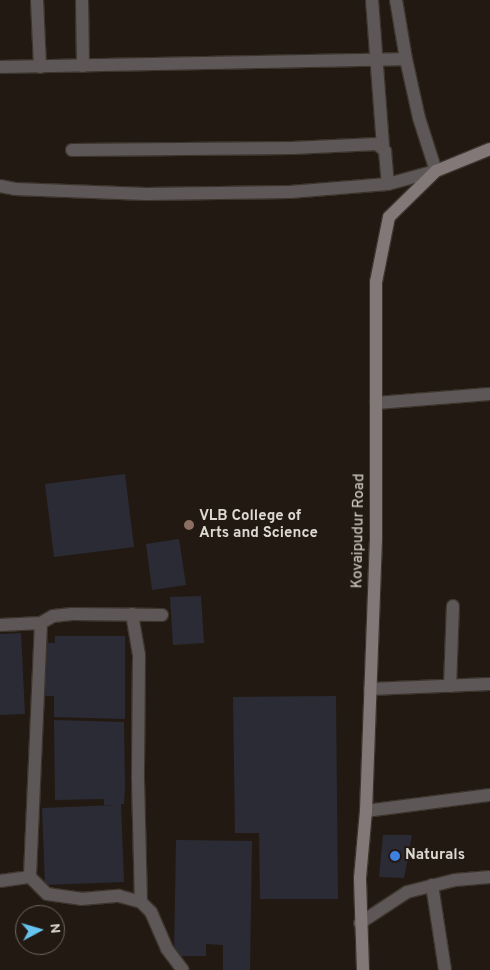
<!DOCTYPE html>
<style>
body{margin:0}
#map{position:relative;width:490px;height:970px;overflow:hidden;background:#221a12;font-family:Overpass,sans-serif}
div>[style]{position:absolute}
.building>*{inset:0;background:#2b2b36}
.roads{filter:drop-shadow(1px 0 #3c352d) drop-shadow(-1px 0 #3c352d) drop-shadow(0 1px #3c352d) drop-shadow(0 -1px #3c352d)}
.minor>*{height:12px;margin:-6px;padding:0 6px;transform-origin:6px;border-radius:6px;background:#5d5757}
.secondary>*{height:12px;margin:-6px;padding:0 6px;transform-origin:6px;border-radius:6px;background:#837878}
.dots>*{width:14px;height:14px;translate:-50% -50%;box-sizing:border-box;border:2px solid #221a12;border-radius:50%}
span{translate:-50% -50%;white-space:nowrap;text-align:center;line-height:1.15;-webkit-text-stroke:4px #221a12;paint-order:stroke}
.poi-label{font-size:15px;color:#ded8d2;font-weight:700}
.left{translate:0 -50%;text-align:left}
.street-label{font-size:15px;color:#ded8d2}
.north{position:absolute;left:15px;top:905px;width:50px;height:50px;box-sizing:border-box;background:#221a12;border:1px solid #6d665f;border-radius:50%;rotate:84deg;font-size:14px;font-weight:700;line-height:20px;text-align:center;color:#ded8d2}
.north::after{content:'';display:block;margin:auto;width:18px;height:22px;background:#66c4ef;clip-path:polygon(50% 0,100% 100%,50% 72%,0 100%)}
</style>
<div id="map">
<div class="building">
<i style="clip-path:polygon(125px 474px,134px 547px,54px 557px,45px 484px)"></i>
<i style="clip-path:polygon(179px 539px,186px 585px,152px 590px,146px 544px)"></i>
<i style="clip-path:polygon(201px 596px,204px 643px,173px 645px,170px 597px)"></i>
<i style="clip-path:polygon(21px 633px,25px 714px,0 715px,0 634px)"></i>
<i style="clip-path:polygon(55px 636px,125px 636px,125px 719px,54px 717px,54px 696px,45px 696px,45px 643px,55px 643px)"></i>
<i style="clip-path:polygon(336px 696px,338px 899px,260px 899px,259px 833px,235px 833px,233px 697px)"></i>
<i style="clip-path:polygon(54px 720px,124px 722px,125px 786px,124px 804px,121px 804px,124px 882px,45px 885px,42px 808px,117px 805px,104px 805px,104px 799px,55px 800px)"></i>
<i style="clip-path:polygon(383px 835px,412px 835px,404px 878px,379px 877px)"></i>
<i style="clip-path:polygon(176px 840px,252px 841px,250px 970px,223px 970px,223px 945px,206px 944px,206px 956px,174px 956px)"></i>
</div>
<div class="roads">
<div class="minor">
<i style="left:37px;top:0;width:67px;rotate:87.4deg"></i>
<i style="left:82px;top:0;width:66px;rotate:89.1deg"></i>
<i style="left:372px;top:0;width:148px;rotate:85.7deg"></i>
<i style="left:0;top:67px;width:406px;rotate:-1.1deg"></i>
<i style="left:72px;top:150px;width:220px;rotate:-0.5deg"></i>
<i style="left:292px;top:148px;width:85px;rotate:-2.7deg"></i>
<i style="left:377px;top:144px;width:11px;rotate:41deg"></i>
<i style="left:385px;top:151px;width:33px;rotate:85deg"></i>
<i style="left:0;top:186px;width:15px;rotate:11deg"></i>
<i style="left:15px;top:189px;width:131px;rotate:2.2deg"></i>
<i style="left:146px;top:194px;width:144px;rotate:-0.8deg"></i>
<i style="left:290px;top:192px;width:98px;rotate:-4.7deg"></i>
<i style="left:388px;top:184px;width:50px;rotate:-15.2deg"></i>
<i style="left:436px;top:171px;width:56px;rotate:-107.8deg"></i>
<i style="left:419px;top:118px;width:60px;rotate:-102.4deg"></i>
<i style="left:406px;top:59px;width:60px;rotate:-99.6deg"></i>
<i style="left:376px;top:403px;width:114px;rotate:-4.5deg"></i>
<i style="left:132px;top:614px;width:42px;rotate:80.3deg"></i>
<i style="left:139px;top:655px;width:125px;rotate:90.5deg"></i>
<i style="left:138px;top:780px;width:122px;rotate:88.6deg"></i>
<i style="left:162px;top:615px;width:90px;rotate:-179.4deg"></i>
<i style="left:72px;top:614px;width:19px;rotate:174deg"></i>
<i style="left:53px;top:616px;width:14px;rotate:150deg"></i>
<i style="left:41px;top:623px;width:254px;rotate:92.5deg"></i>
<i style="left:30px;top:877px;width:24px;rotate:45deg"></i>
<i style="left:47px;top:894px;width:34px;rotate:8deg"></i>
<i style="left:81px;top:899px;width:38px;rotate:-5deg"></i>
<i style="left:119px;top:896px;width:23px;rotate:15deg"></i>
<i style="left:141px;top:902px;width:14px;rotate:45deg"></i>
<i style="left:151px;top:912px;width:40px;rotate:66.6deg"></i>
<i style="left:167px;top:949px;width:26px;rotate:53deg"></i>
<i style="left:0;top:625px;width:41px;rotate:-2.8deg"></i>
<i style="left:450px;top:686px;width:80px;rotate:-87.9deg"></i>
<i style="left:370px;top:689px;width:120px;rotate:-2.4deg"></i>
<i style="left:366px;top:811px;width:125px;rotate:-7.4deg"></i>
<i style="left:0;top:881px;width:30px;rotate:-8deg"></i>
<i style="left:432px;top:885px;width:86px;rotate:81.3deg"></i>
<i style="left:360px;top:923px;width:56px;rotate:-33.4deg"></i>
<i style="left:407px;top:892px;width:49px;rotate:-14deg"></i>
<i style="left:455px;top:880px;width:35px;rotate:-5deg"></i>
</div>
<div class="secondary">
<i style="left:363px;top:970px;width:92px;rotate:-91.9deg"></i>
<i style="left:360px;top:878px;width:67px;rotate:-84.9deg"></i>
<i style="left:366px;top:811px;width:270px;rotate:-87.9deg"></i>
<i style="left:376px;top:541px;width:259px;rotate:-90deg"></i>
<i style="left:376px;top:282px;width:66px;rotate:-78.7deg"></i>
<i style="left:389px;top:217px;width:66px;rotate:-44.4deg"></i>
<i style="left:436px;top:171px;width:58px;rotate:-22.2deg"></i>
</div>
</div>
<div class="dots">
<i style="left:189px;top:525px;background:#8d6e63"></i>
<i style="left:395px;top:856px;background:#3f7fe0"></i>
</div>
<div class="poi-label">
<span class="left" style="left:199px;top:525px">VLB College of<br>Arts and Science</span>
<span class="left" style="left:405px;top:856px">Naturals</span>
</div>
<div class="street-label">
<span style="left:359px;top:531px;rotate:-89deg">Kovaipudur Road</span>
</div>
<div class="north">N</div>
</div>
